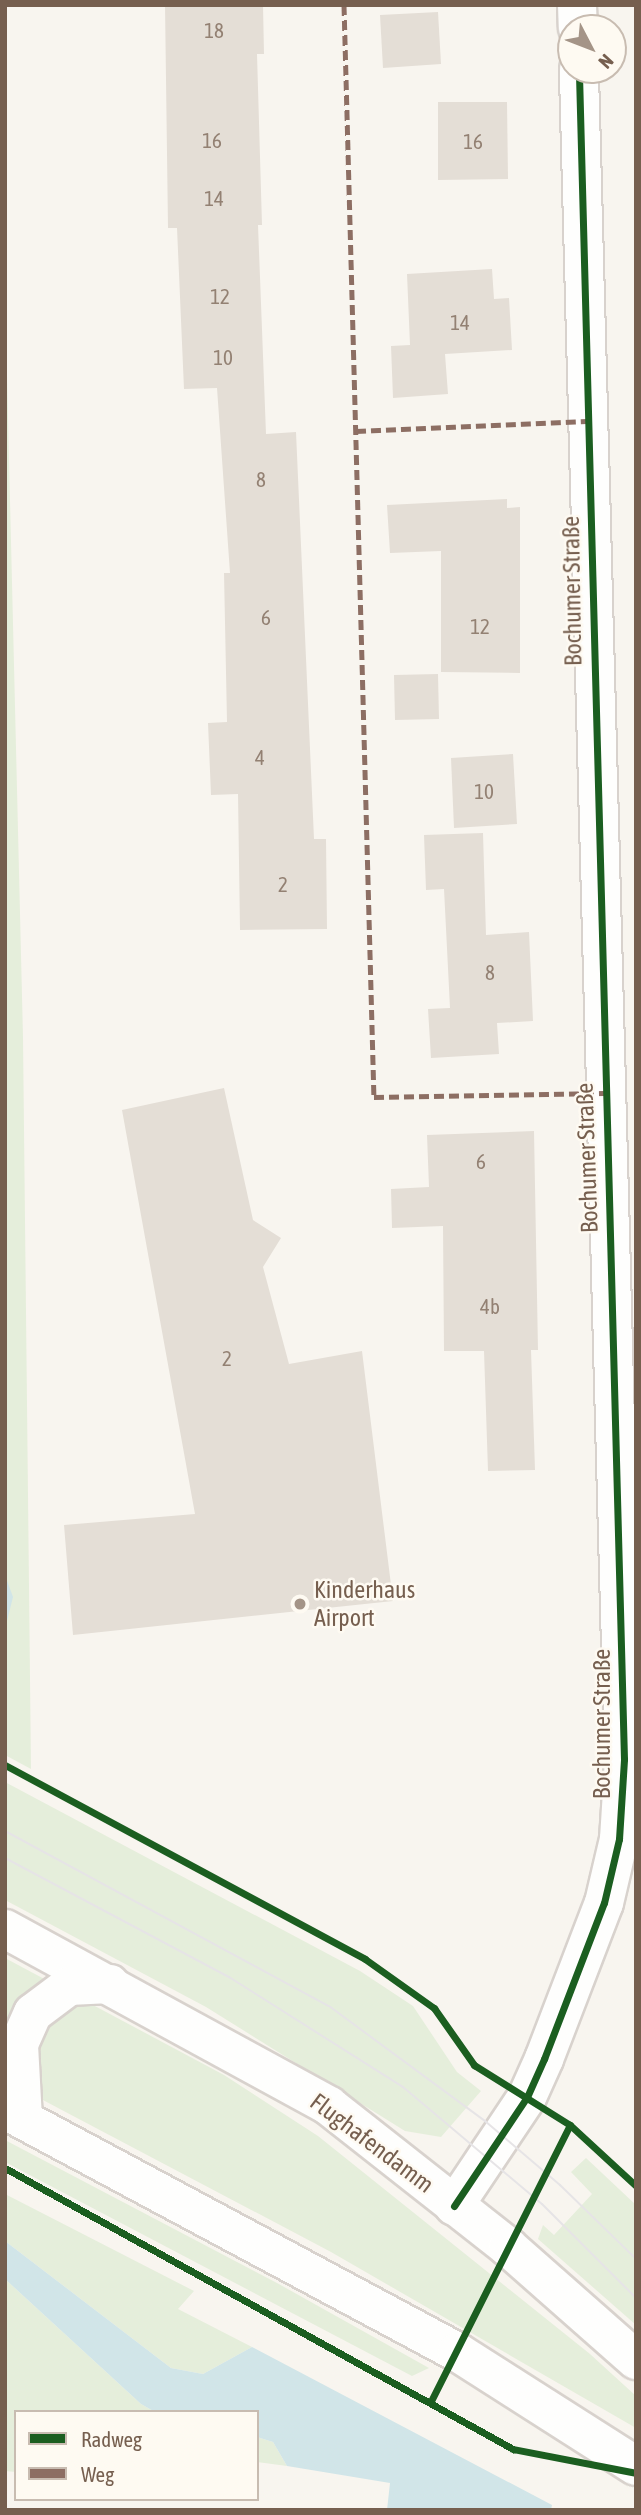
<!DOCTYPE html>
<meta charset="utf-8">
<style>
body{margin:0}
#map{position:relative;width:641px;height:2515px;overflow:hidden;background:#f8f5ef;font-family:"Asap Condensed",sans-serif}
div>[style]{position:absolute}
.green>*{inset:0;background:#e5eedb}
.water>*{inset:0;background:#d1e5e8}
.building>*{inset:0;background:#e4ded6}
.roads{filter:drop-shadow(2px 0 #d8d2cd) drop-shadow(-2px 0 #d8d2cd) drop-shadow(0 2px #d8d2cd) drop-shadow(0 -2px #d8d2cd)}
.minor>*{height:38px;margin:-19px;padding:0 19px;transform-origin:19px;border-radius:19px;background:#fefefd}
.secondary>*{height:38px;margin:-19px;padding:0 19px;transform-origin:19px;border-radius:19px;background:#fefefd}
.tram>*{height:2px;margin:-1px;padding:0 1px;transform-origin:1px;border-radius:1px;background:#e6e4e6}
.quiet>*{height:5px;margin-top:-2.5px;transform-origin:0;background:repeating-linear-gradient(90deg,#8d6e63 0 10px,transparent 0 15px)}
.cycleway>*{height:7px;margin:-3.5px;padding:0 3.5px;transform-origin:3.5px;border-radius:3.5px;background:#1b5e20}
.dots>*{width:19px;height:19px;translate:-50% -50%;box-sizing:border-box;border:4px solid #fefaf2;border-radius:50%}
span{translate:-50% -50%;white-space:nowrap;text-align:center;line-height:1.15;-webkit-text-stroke:5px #fefaf2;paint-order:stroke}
.number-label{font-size:21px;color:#938173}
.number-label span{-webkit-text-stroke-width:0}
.street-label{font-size:24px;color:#765f4f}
.poi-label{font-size:24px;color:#765f4f}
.left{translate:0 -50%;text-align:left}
.frame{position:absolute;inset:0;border:7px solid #765f4f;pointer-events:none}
.legend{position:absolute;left:14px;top:2410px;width:245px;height:91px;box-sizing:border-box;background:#fefaf2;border:2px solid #c8bcb1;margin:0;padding:9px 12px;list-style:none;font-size:21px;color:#765f4f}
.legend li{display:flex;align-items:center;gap:14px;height:35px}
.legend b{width:35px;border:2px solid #c8bcb1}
.north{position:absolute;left:557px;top:14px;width:70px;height:70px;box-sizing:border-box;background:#fefaf2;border:2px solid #c8bcb1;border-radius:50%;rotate:132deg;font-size:19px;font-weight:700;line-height:28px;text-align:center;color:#765f4f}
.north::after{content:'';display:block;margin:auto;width:24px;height:32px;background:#a49487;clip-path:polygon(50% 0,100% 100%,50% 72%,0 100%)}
</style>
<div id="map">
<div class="green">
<i style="clip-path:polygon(5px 293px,23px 1037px,31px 1769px,5px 1755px)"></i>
<i style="clip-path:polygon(5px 1782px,360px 1971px,413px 2006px,457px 2072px,481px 2091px,441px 2137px,405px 2131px,206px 2007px,5px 1900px)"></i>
<i style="clip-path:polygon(5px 1958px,224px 2075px,318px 2136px,590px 2354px,636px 2396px,636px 2428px,331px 2252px,5px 2080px)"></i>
<i style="clip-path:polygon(5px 2140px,277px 2283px,429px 2368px,412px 2376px,5px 2162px)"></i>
<i style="clip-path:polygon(586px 2158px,636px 2205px,636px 2325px,538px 2239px,543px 2225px,554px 2235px,592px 2194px,571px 2172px)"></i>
<i style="clip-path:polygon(5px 2194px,194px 2291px,178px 2309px,252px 2347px,203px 2374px,171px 2368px,5px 2241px)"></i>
<i style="clip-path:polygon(5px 2279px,141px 2404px,155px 2412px,16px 2412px,16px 2472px,5px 2471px)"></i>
<i style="clip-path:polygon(257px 2437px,273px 2442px,287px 2466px,257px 2462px)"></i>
</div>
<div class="water">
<i style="clip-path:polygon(5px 1575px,13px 1597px,5px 1629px)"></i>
<i style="clip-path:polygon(5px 2241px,171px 2368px,203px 2374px,252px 2347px,552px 2505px,551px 2510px,387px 2510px,390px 2483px,287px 2466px,273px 2442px,257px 2437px,257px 2412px,155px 2412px,141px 2404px,5px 2279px)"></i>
</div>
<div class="building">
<i style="clip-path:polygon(165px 5px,263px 5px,264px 54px,257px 54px,262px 225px,258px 225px,266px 434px,296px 432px,314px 839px,326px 839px,327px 929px,240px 930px,238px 794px,211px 795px,208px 723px,227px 722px,224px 573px,230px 573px,217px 388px,184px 389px,177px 228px,168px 228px)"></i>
<i style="clip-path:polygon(438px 12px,441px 64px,383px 68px,380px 15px)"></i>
<i style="clip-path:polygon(438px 102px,507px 102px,508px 179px,438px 180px)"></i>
<i style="clip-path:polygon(492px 269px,494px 299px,509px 298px,512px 350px,445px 354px,448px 394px,393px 398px,391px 346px,410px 345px,407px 274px)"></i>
<i style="clip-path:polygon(507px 499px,507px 508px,520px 507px,520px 673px,441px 672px,441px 551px,390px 553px,387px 505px)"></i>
<i style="clip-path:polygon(438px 674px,439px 719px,395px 720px,394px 675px)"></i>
<i style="clip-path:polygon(513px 754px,517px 824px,454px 828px,451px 758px)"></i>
<i style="clip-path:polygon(483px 833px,486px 935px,529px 932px,533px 1021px,497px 1023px,499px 1054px,431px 1058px,428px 1009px,450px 1008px,444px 889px,426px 890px,424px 835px)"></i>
<i style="clip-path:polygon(224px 1088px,253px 1220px,281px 1238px,263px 1267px,289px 1364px,362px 1351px,393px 1601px,73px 1635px,64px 1525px,195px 1514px,122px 1110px)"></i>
<i style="clip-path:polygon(534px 1131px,538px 1350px,531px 1350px,535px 1470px,488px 1471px,484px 1351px,444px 1351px,443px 1226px,392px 1228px,391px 1189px,429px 1187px,427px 1135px)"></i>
</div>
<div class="roads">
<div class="minor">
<i style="left:577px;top:5px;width:23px;rotate:88deg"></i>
<i style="left:454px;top:2206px;width:131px;rotate:-56.2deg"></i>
<i style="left:527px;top:2097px;width:42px;rotate:-65.9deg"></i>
<i style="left:544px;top:2059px;width:167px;rotate:-69deg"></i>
<i style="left:604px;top:1903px;width:66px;rotate:-76.8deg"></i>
<i style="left:619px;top:1839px;width:80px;rotate:-86.4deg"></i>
<i style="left:624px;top:1759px;width:1690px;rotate:-91.53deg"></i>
</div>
<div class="secondary">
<i style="left:5px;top:1929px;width:369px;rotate:28.6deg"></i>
<i style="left:329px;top:2106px;width:228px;rotate:38.2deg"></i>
<i style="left:508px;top:2247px;width:171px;rotate:41.4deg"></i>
<i style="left:5px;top:2110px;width:513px;rotate:28.16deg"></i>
<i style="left:457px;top:2352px;width:212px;rotate:32.5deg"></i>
<i style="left:23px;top:2119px;width:75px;rotate:-93.1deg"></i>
<i style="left:19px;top:2044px;width:34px;rotate:-66deg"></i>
<i style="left:33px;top:2013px;width:45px;rotate:-36.9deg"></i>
<i style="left:69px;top:1986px;width:41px;rotate:-2.8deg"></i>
</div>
</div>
<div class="tram">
<i style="left:5px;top:1831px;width:368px;rotate:28.4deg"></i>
<i style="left:329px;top:2006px;width:194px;rotate:36.4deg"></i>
<i style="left:485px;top:2121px;width:99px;rotate:40.5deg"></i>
<i style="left:560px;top:2185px;width:106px;rotate:44.2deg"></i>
<i style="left:5px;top:1858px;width:254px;rotate:28deg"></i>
<i style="left:229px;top:1977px;width:206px;rotate:32.3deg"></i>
<i style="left:403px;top:2087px;width:182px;rotate:40.1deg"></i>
<i style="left:542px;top:2204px;width:133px;rotate:45deg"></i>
</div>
<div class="quiet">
<i style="left:344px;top:5px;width:1092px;rotate:88.43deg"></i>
<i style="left:374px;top:1097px;width:231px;rotate:-1deg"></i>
<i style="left:356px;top:431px;width:231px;rotate:-2.5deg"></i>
</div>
<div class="cycleway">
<i style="left:5px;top:1765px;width:409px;rotate:28.3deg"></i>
<i style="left:365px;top:1959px;width:85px;rotate:35.4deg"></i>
<i style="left:434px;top:2008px;width:70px;rotate:54.9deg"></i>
<i style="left:474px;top:2065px;width:113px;rotate:32deg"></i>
<i style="left:570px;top:2125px;width:90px;rotate:42.7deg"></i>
<i style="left:5px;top:2168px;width:581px;rotate:28.95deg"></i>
<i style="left:513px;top:2449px;width:125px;rotate:11deg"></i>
<i style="left:454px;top:2206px;width:131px;rotate:-56.2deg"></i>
<i style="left:527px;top:2097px;width:42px;rotate:-65.9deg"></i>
<i style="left:544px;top:2059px;width:167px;rotate:-69deg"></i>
<i style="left:604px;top:1903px;width:66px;rotate:-76.8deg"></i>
<i style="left:619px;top:1839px;width:80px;rotate:-86.4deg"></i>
<i style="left:624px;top:1759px;width:1690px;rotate:-91.53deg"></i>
<i style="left:431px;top:2401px;width:309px;rotate:-63.3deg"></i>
</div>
<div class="dots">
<i style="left:300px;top:1604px;background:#a49487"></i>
</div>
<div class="number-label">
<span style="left:214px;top:30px">18</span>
<span style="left:212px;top:140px">16</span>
<span style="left:473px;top:141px">16</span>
<span style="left:214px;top:198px">14</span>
<span style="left:220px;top:296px">12</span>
<span style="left:460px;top:322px">14</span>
<span style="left:223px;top:357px">10</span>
<span style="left:261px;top:479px">8</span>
<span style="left:266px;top:617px">6</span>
<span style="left:480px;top:626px">12</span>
<span style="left:260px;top:757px">4</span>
<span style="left:484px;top:791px">10</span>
<span style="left:283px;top:884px">2</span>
<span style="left:490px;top:972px">8</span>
<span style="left:481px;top:1161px">6</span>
<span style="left:490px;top:1306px">4b</span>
<span style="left:227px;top:1358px">2</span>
</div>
<div class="street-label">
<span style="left:572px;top:591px;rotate:-91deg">Bochumer Straße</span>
<span style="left:587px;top:1158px;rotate:-92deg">Bochumer Straße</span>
<span style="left:602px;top:1724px;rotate:-90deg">Bochumer Straße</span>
<span style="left:372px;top:2143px;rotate:37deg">Flughafendamm</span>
</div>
<div class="poi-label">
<span class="left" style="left:314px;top:1604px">Kinderhaus<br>Airport</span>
</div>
<div class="frame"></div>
<ul class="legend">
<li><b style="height:9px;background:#1b5e20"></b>Radweg</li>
<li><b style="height:9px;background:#8d6e63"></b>Weg</li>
</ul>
<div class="north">N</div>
</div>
